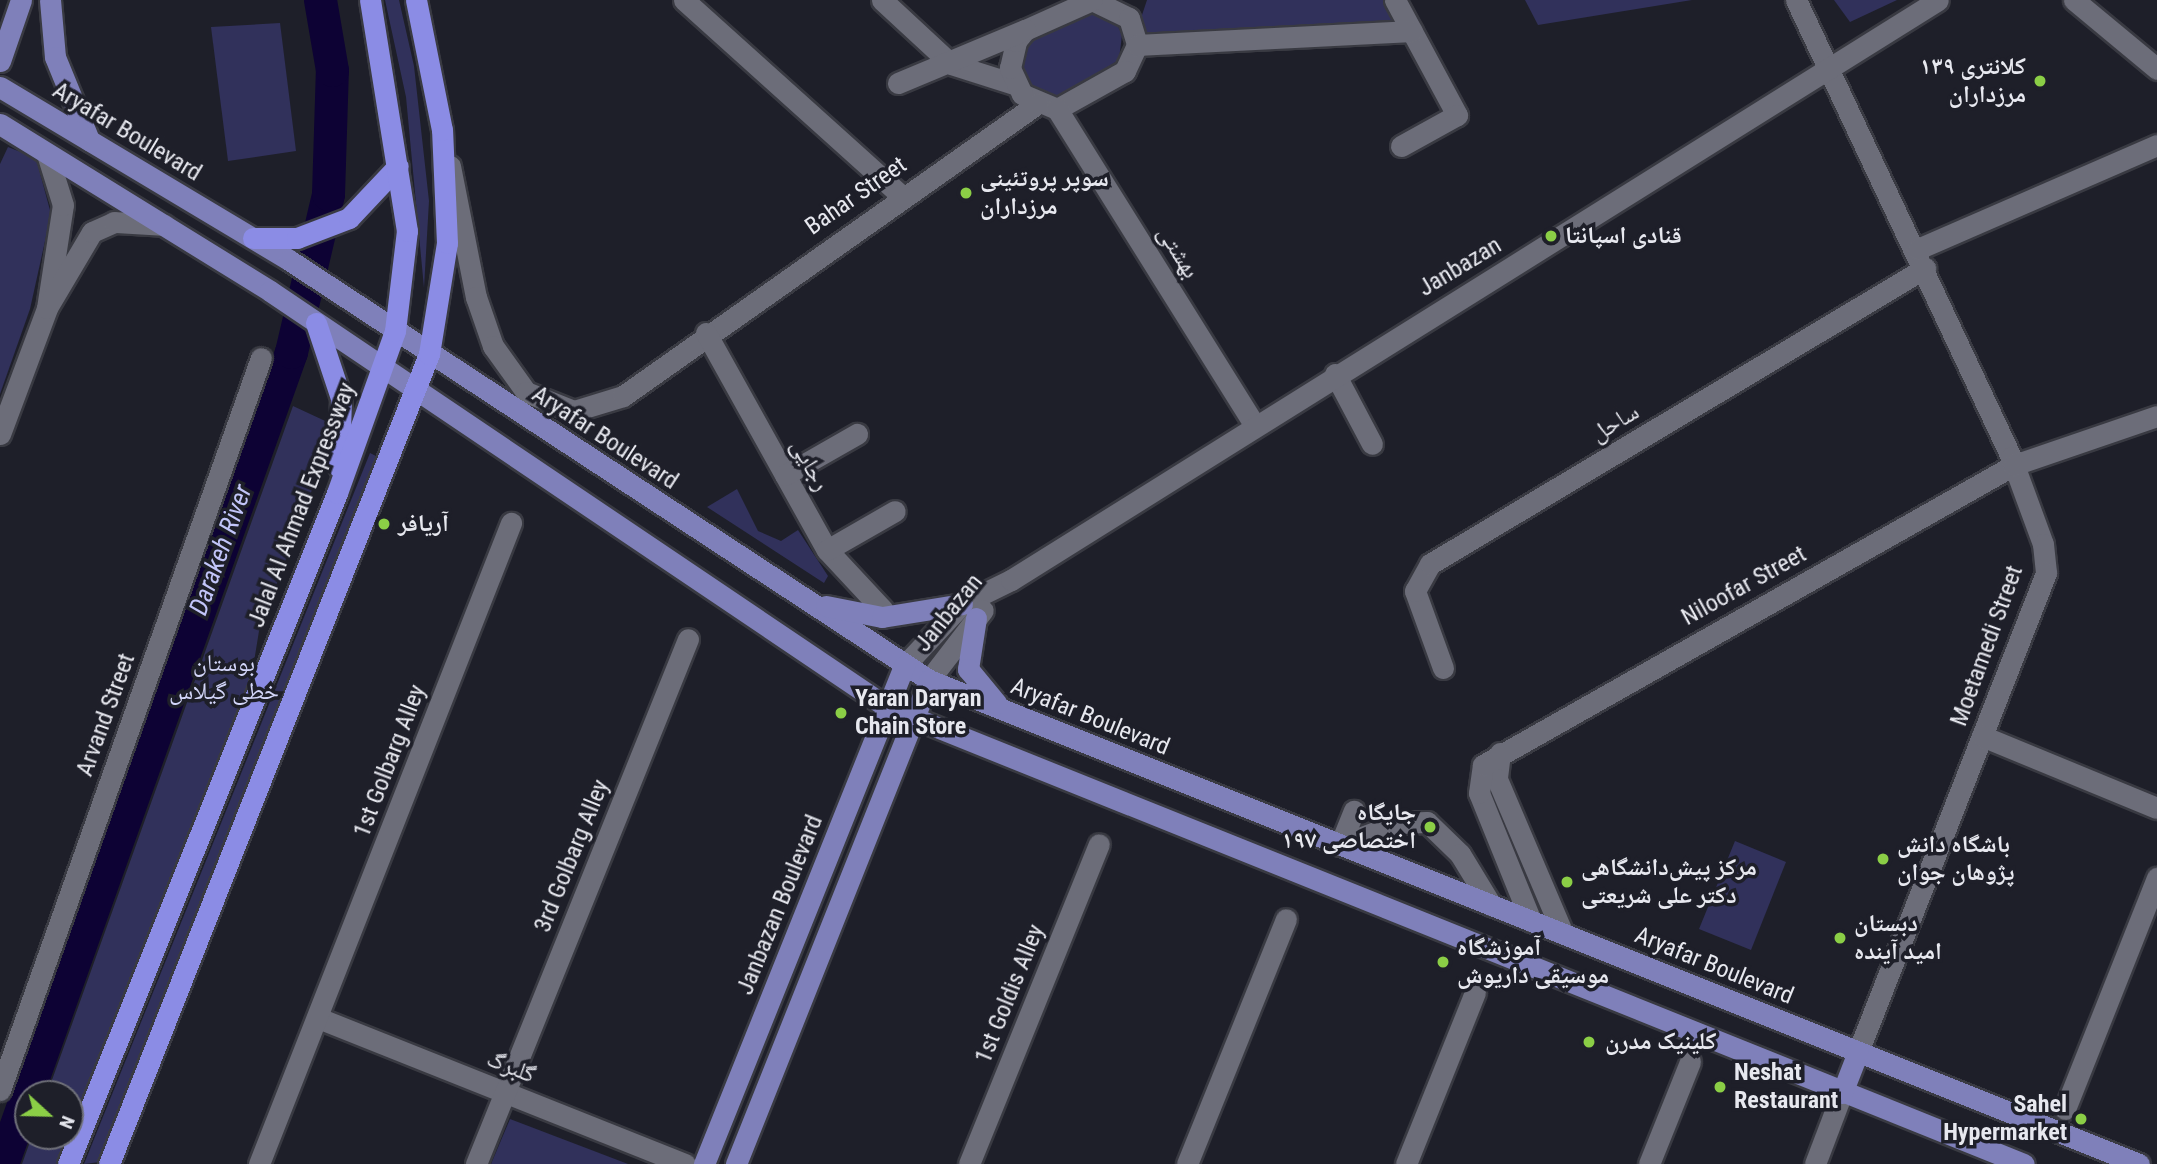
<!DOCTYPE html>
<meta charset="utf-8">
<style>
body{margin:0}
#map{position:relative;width:2157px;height:1164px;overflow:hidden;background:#1e1f29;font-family:"Roboto Condensed","Noto Naskh Arabic",sans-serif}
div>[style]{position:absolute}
.green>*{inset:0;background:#31315b}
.river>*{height:33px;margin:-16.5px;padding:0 16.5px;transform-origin:16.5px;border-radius:16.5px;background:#0d0234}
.roads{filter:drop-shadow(2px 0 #393a42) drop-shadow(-2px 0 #393a42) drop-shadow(0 2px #393a42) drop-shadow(0 -2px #393a42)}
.minor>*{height:21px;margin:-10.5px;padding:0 10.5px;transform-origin:10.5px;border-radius:10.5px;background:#6c6d79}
.major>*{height:21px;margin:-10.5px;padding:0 10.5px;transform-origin:10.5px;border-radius:10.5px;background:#7f80ba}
.highway>*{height:21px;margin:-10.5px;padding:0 10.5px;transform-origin:10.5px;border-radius:10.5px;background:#8b8ce5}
.dots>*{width:19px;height:19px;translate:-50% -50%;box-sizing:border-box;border:4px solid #1e1f29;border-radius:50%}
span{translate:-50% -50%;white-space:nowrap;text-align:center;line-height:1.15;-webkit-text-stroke:7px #1e1f29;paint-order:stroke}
.poi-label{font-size:24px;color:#e7e8ef;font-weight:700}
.right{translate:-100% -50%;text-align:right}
.left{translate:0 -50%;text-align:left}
.street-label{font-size:24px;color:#e7e8ef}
.park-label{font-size:24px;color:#d3d6f9}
.water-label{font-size:26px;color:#c2c5f9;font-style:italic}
.north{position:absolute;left:14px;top:1080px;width:70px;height:70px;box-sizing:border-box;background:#1e1f29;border:2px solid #6e6f78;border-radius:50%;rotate:112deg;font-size:19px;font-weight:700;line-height:28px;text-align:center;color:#e7e8ef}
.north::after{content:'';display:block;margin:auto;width:24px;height:32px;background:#8bce46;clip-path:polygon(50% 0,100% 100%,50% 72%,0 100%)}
</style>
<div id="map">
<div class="green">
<i style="clip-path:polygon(385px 0,399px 0,414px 66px,429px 201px,424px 288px,406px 97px)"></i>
<i style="clip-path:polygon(1147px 0,1386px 0,1399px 24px,1146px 39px,1140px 21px)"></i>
<i style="clip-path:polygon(1525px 0,1692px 0,1538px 25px)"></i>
<i style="clip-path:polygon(1834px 0,1897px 0,1850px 22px)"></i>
<i style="clip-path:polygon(1088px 12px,1116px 22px,1122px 35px,1119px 60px,1058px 97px,1029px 88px,1021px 78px,1025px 42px)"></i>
<i style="clip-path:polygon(280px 23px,296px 151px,228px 161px,211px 27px)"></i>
<i style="clip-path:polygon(8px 147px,36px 158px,51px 214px,30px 309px,0 394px,0 164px)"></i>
<i style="clip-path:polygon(293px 406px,336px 426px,259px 631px,251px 680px,70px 1134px,70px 1094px,47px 1094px)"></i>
<i style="clip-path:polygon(370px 453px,376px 456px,372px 473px,100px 1162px,84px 1164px)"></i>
<i style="clip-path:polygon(737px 489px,758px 531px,781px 541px,798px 530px,828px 576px,824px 583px,707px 507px)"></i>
<i style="clip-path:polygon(1735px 841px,1786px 862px,1751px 950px,1699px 929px)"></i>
<i style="clip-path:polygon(510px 1119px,628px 1164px,491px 1164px)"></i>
<i style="clip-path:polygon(32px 1136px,69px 1136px,58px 1164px,22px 1164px)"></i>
</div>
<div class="river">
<i style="left:2px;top:1164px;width:862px;rotate:-70.41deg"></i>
<i style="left:291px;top:352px;width:162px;rotate:-76.8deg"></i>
<i style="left:328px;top:194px;width:124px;rotate:-88.2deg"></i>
<i style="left:332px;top:70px;width:71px;rotate:-99.7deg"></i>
</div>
<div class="roads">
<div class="minor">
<i style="left:684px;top:0;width:293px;rotate:42deg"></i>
<i style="left:882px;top:0;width:94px;rotate:42.8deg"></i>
<i style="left:951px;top:64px;width:66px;rotate:17.6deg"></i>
<i style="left:1092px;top:0;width:41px;rotate:25.9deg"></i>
<i style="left:1129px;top:18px;width:28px;rotate:73deg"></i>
<i style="left:1137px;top:45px;width:29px;rotate:115deg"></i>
<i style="left:1125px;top:71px;width:78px;rotate:150.8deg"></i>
<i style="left:1057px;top:109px;width:38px;rotate:-157deg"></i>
<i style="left:1022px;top:94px;width:29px;rotate:-115deg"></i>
<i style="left:1010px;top:68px;width:28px;rotate:-77deg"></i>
<i style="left:1016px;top:41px;width:14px;rotate:-51deg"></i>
<i style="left:1025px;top:30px;width:73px;rotate:-24.1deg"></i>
<i style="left:1395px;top:0;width:131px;rotate:61.7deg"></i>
<i style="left:1457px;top:115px;width:64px;rotate:151deg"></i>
<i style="left:1796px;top:0;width:505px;rotate:64.8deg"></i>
<i style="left:2011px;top:457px;width:93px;rotate:69.8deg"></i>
<i style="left:2043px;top:544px;width:29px;rotate:84deg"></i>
<i style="left:2046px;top:573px;width:515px;rotate:111.43deg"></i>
<i style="left:2074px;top:0;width:108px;rotate:39.7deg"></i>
<i style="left:1137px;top:45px;width:275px;rotate:-2.9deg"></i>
<i style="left:898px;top:83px;width:138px;rotate:-22.7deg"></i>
<i style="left:1057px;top:109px;width:370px;rotate:58deg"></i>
<i style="left:450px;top:166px;width:134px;rotate:78.8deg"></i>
<i style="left:476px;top:297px;width:52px;rotate:70.9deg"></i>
<i style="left:493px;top:346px;width:57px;rotate:54.3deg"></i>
<i style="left:526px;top:392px;width:52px;rotate:21.6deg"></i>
<i style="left:574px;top:411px;width:51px;rotate:-17deg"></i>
<i style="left:623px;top:396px;width:507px;rotate:-35.2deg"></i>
<i style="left:1918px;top:249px;width:261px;rotate:-23.5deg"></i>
<i style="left:47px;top:308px;width:104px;rotate:-81.2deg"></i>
<i style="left:63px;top:205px;width:53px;rotate:-107.4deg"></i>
<i style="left:706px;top:333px;width:248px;rotate:60.9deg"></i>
<i style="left:827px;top:550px;width:82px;rotate:47deg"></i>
<i style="left:1335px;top:374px;width:79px;rotate:62.1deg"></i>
<i style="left:0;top:434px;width:134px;rotate:-69.5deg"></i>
<i style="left:47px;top:308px;width:88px;rotate:-59.4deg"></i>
<i style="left:92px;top:232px;width:24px;rotate:-24deg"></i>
<i style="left:114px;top:222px;width:50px;rotate:3.4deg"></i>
<i style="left:785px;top:475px;width:83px;rotate:-29.7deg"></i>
<i style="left:827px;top:550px;width:78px;rotate:-29.8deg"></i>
<i style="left:904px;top:666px;width:85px;rotate:-46.9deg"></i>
<i style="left:962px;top:604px;width:55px;rotate:-26.1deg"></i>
<i style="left:1011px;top:580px;width:1093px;rotate:-32.03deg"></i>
<i style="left:1443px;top:668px;width:82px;rotate:-110deg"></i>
<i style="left:1415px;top:591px;width:31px;rotate:-61deg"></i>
<i style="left:1430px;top:564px;width:577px;rotate:-30.88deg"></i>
<i style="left:929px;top:680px;width:88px;rotate:-52.4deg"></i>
<i style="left:1982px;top:736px;width:189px;rotate:22.4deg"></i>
<i style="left:1500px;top:753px;width:26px;rotate:97deg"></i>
<i style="left:1497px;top:779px;width:168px;rotate:66.9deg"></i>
<i style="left:1340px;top:845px;width:63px;rotate:-20.4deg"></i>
<i style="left:1399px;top:823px;width:28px;rotate:-2deg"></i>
<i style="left:1427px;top:822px;width:46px;rotate:44.1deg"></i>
<i style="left:1460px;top:854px;width:60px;rotate:58.7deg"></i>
<i style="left:1340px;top:845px;width:37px;rotate:-68deg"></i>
<i style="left:1531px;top:921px;width:138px;rotate:-112.1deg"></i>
<i style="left:1479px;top:793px;width:28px;rotate:-82deg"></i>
<i style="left:1483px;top:765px;width:610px;rotate:-29.47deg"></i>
<i style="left:2014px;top:465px;width:151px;rotate:-18.9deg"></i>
<i style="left:318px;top:1018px;width:395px;rotate:21.7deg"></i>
<i style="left:0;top:1090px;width:777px;rotate:-70.38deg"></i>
<i style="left:2065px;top:1109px;width:249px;rotate:-68.3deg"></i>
<i style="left:259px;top:1164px;width:689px;rotate:-68.54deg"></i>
<i style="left:476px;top:1164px;width:566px;rotate:-68.01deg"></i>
<i style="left:969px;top:1164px;width:345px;rotate:-67.9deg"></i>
<i style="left:1187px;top:1164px;width:264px;rotate:-68deg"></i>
<i style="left:1406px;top:1164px;width:185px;rotate:-68.1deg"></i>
<i style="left:1649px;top:1164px;width:110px;rotate:-68.1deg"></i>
<i style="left:1815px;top:1164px;width:76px;rotate:-69.2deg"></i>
</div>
<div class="major">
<i style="left:50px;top:0;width:57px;rotate:85deg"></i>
<i style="left:55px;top:57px;width:90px;rotate:67.7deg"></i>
<i style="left:0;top:61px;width:65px;rotate:-71deg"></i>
<i style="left:0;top:87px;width:337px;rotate:30.9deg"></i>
<i style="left:289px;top:260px;width:766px;rotate:33.27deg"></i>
<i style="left:929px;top:680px;width:1303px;rotate:21.8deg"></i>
<i style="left:0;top:124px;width:317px;rotate:31.7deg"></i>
<i style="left:270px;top:291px;width:744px;rotate:33.99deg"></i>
<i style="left:887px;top:707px;width:1225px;rotate:21.9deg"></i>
<i style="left:826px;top:606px;width:57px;rotate:11.1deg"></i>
<i style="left:882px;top:617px;width:81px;rotate:-9.2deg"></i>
<i style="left:976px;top:618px;width:52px;rotate:98.9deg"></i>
<i style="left:968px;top:669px;width:45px;rotate:50.4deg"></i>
<i style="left:1842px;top:1093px;width:44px;rotate:-68.7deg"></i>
<i style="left:704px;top:1164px;width:537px;rotate:-68.12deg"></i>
<i style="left:736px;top:1164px;width:521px;rotate:-68.26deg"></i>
</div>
<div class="highway">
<i style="left:253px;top:238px;width:44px"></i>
<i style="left:297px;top:238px;width:56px;rotate:-21deg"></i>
<i style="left:349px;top:218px;width:71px;rotate:-46.7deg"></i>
<i style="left:316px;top:323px;width:79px;rotate:71.6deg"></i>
<i style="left:341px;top:398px;width:69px;rotate:91.7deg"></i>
<i style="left:68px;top:1164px;width:723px;rotate:-68.15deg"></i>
<i style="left:337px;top:493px;width:172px;rotate:-70.3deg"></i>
<i style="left:395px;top:331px;width:101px;rotate:-83.2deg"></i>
<i style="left:407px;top:231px;width:234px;rotate:-99.1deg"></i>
<i style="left:109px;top:1164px;width:871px;rotate:-68.44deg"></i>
<i style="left:429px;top:354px;width:112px;rotate:-80.8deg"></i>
<i style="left:447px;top:243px;width:113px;rotate:-92.5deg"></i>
<i style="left:442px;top:130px;width:133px;rotate:-101.3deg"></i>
</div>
</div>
<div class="dots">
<i style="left:2040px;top:81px;background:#8bce46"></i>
<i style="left:966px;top:193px;background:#8bce46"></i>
<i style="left:1551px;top:236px;background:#8bce46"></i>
<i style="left:384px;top:524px;background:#8bce46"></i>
<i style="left:841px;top:713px;background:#8bce46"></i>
<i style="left:1430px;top:827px;background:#8bce46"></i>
<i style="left:1883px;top:859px;background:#8bce46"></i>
<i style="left:1567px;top:882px;background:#8bce46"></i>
<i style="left:1840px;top:938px;background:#8bce46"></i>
<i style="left:1443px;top:962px;background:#8bce46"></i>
<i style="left:1589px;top:1042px;background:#8bce46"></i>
<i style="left:1720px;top:1087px;background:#8bce46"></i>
<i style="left:2081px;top:1119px;background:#8bce46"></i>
</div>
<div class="poi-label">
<span class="right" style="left:2026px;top:81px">کلانتری ۱۳۹<br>مرزداران</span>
<span class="left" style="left:980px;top:193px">سوپر پروتئینی<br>مرزداران</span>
<span class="left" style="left:1565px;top:236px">قنادی اسپانتا</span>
<span class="left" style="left:398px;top:524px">آریافر</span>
<span class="left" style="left:855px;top:713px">Yaran Daryan<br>Chain Store</span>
<span class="right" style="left:1416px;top:827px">جایگاه<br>اختصاصی ۱۹۷</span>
<span class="left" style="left:1897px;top:859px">باشگاه دانش<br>پژوهان جوان</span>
<span class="left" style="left:1581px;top:882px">مرکز پیش‌دانشگاهی<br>دکتر علی شریعتی</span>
<span class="left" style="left:1854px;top:938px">دبستان<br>امید آینده</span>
<span class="left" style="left:1457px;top:962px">آموزشگاه<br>موسیقی داریوش</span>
<span class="left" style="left:1605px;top:1042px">کلینیک مدرن</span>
<span class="left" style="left:1734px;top:1087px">Neshat<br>Restaurant</span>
<span class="right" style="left:2067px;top:1119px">Sahel<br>Hypermarket</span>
</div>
<div class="street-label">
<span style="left:127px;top:132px;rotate:31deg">Aryafar Boulevard</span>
<span style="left:856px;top:196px;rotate:-35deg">Bahar Street</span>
<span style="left:1178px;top:252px;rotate:58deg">بهشتی</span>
<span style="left:1460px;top:267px;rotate:-31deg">Janbazan</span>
<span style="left:1615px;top:423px;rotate:-31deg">ساحل</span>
<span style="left:605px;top:438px;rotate:33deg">Aryafar Boulevard</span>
<span style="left:810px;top:465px;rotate:61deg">رجایی</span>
<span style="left:302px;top:505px;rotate:-69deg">Jalal Al Ahmad Expressway</span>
<span style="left:1744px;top:586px;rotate:-29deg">Niloofar Street</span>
<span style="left:949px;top:613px;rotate:-51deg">Janbazan</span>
<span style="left:1987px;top:646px;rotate:-70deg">Moetamedi Street</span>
<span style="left:106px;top:715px;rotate:-70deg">Arvand Street</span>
<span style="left:1090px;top:717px;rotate:22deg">Aryafar Boulevard</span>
<span style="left:390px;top:761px;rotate:-69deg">1st Golbarg Alley</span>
<span style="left:572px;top:856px;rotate:-68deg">3rd Golbarg Alley</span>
<span style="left:780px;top:905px;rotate:-68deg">Janbazan Boulevard</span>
<span style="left:1714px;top:966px;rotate:22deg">Aryafar Boulevard</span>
<span style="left:1010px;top:994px;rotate:-68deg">1st Goldis Alley</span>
<span style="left:511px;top:1067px;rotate:22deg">گلبرگ</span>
</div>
<div class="park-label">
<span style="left:224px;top:678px">بوستان<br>خطی گیلاس</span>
</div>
<div class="water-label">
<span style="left:221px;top:550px;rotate:-70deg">Darakeh River</span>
</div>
<div class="north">N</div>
</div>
